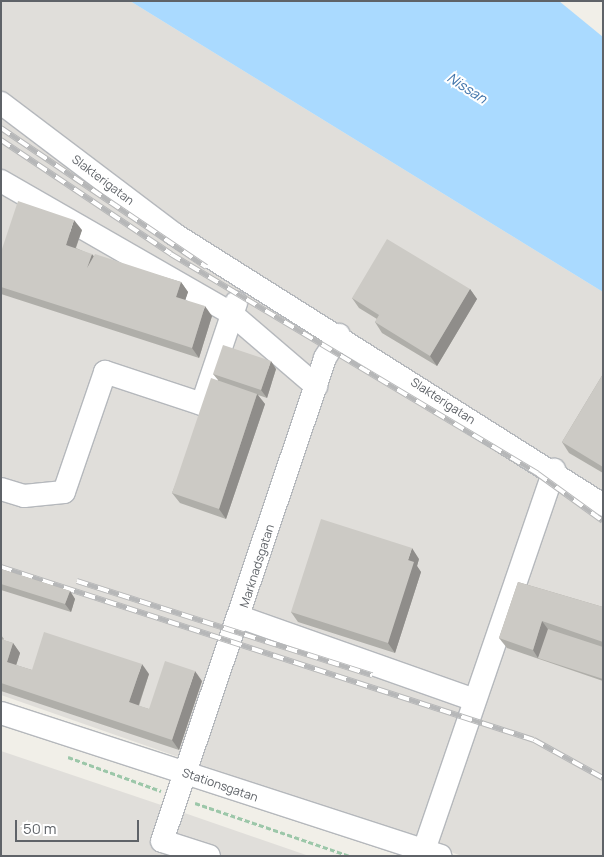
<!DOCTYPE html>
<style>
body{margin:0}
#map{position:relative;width:604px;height:857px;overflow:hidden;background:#f1efe8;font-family:Manrope,sans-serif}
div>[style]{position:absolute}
.industrial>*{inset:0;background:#e0deda}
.water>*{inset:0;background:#aadaff}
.path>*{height:3px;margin-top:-1.5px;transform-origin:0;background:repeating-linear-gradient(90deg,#9cc7a9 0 5px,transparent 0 7.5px)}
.roads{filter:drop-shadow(1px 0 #b5b8bc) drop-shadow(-1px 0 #b5b8bc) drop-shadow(0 1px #b5b8bc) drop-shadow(0 -1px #b5b8bc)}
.minor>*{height:22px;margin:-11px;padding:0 11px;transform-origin:11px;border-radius:11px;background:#fff}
.rail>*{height:5.5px;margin-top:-2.75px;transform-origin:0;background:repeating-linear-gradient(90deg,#fff 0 11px,#b6b7b8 0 22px);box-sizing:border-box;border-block:1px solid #b6b7b8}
.wall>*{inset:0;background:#afaea9}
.shaded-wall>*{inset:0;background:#8f8d8a}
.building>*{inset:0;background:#cccac5}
span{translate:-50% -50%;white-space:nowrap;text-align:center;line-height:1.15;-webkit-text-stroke:4px #fff;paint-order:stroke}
.street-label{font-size:12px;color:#5f6368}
.water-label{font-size:14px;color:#4174aa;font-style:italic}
.frame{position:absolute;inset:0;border:2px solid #5f6368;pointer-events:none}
.scale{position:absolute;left:15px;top:820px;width:124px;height:22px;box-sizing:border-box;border:2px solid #5f6368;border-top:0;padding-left:6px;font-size:15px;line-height:18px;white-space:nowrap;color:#5f6368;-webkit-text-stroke:4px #fff;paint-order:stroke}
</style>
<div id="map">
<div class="industrial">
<i style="clip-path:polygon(1px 1px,130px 1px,603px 292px,603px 856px,462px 856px,1px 695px)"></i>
<i style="clip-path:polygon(1px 751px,173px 809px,309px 856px,1px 856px)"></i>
</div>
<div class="water">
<i style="clip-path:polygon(130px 1px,559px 1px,603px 37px,603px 292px)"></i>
</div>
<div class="path">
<i style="left:68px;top:757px;width:99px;rotate:20.1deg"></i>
<i style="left:195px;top:803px;width:164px;rotate:18.9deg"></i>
</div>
<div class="roads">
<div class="minor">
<i style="left:1px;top:103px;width:217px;rotate:37.1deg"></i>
<i style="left:174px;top:234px;width:507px;rotate:32.28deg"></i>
<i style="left:1px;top:181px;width:267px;rotate:29.9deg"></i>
<i style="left:232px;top:314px;width:111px;rotate:40.6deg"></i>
<i style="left:1px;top:489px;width:24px;rotate:17deg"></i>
<i style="left:24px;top:496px;width:40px;rotate:-5.7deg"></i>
<i style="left:64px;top:492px;width:127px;rotate:-71.1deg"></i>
<i style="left:105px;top:372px;width:102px;rotate:18.3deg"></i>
<i style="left:202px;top:404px;width:107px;rotate:-71.4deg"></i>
<i style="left:240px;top:617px;width:248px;rotate:19.5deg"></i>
<i style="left:1px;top:713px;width:462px;rotate:18deg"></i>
<i style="left:424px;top:850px;width:402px;rotate:-71.1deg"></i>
<i style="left:209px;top:856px;width:49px;rotate:-162.3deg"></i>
<i style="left:162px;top:841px;width:510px;rotate:-71.35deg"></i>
<i style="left:325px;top:358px;width:27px;rotate:-59deg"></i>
</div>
</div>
<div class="rail">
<i style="left:1px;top:128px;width:248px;rotate:34.1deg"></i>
<i style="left:1px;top:140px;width:205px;rotate:33.8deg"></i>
<i style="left:171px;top:254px;width:428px;rotate:30.9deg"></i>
<i style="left:538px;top:474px;width:80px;rotate:35.9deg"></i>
<i style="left:1px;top:567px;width:560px;rotate:17.98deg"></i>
<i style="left:534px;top:740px;width:79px;rotate:28.8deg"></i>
<i style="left:77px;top:581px;width:310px;rotate:17.7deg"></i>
</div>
<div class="wall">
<i style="clip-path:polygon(82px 230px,76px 248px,94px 256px,181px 282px,188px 292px,185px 300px,212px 316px,199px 358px,1px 294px,1px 252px)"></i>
<i style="clip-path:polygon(470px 289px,477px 299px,437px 366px,382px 333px,375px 322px,377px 319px,359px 308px,352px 298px)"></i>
<i style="clip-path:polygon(276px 369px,267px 398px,258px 395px,265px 404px,226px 519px,180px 503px,172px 493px,218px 380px,213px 374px)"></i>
<i style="clip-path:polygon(603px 374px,603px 473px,569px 453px,562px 442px)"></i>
<i style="clip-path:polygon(419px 559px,417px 566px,421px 572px,395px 653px,298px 622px,291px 612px)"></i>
<i style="clip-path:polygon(1px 569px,70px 591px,75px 599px,71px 612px,1px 590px)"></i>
<i style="clip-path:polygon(518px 582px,603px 607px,603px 681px,507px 648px,499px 638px)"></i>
<i style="clip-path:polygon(1px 635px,4px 639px,3px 640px,13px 643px,20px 653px,16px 665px,32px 670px,149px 674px,139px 706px,149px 709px,202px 681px,179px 750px,1px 691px)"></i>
</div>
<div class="shaded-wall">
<i style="clip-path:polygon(74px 220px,82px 230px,73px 255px,66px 245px)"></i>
<i style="clip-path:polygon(92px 254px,99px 264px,87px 268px)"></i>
<i style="clip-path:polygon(181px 282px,188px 292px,183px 307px,176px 297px)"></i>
<i style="clip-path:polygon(470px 289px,477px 299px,437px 366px,430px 356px)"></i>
<i style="clip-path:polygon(205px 306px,212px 316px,199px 358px,192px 348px)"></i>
<i style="clip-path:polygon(271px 361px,276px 369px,267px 398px,261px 390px)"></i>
<i style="clip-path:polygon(257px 394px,265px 404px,226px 519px,219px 509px)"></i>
<i style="clip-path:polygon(412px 548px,419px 559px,417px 566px,421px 572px,395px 653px,388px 643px,408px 560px)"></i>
<i style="clip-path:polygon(70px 591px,75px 599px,71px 612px,65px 604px)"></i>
<i style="clip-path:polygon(542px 621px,550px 632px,538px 658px,533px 650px)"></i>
<i style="clip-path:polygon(13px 643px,20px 653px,14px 672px,7px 662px)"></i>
<i style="clip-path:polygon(142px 664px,149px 674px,136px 713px,129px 702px)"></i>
<i style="clip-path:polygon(195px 671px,202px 681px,179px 750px,172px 740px)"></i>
</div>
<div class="building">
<i style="clip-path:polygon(18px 201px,74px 220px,66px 245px,92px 254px,87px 268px,95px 254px,181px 282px,176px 297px,205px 306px,192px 348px,1px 287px,1px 252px)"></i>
<i style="clip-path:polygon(387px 239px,470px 289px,430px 356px,375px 322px,379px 315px,352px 298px)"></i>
<i style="clip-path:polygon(223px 345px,271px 361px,261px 390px,213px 374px)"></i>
<i style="clip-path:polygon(603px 374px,603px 467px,562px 442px)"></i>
<i style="clip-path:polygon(211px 378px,257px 394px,219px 509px,172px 493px)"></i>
<i style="clip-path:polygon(321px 519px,412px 548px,408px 560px,414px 562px,388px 643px,291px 612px)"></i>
<i style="clip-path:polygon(1px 569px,70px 591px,65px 604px,1px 584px)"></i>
<i style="clip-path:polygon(518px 582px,603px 607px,603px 642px,542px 621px,533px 650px,499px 638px)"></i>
<i style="clip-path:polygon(548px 629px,603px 647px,603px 679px,538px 658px)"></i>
<i style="clip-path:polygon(44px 632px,142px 664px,129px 702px,149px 709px,165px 661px,195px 671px,172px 740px,1px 683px,1px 639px,13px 643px,7px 662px,32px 670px)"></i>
</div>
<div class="street-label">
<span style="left:103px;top:180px;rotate:37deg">Slakterigatan</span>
<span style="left:443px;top:401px;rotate:33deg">Slakterigatan</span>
<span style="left:257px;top:566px;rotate:-72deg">Marknadsgatan</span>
<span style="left:220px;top:785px;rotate:19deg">Stationsgatan</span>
</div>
<div class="water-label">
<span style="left:467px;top:88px;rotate:33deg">Nissan</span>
</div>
<div class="frame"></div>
<div class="scale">50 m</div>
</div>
